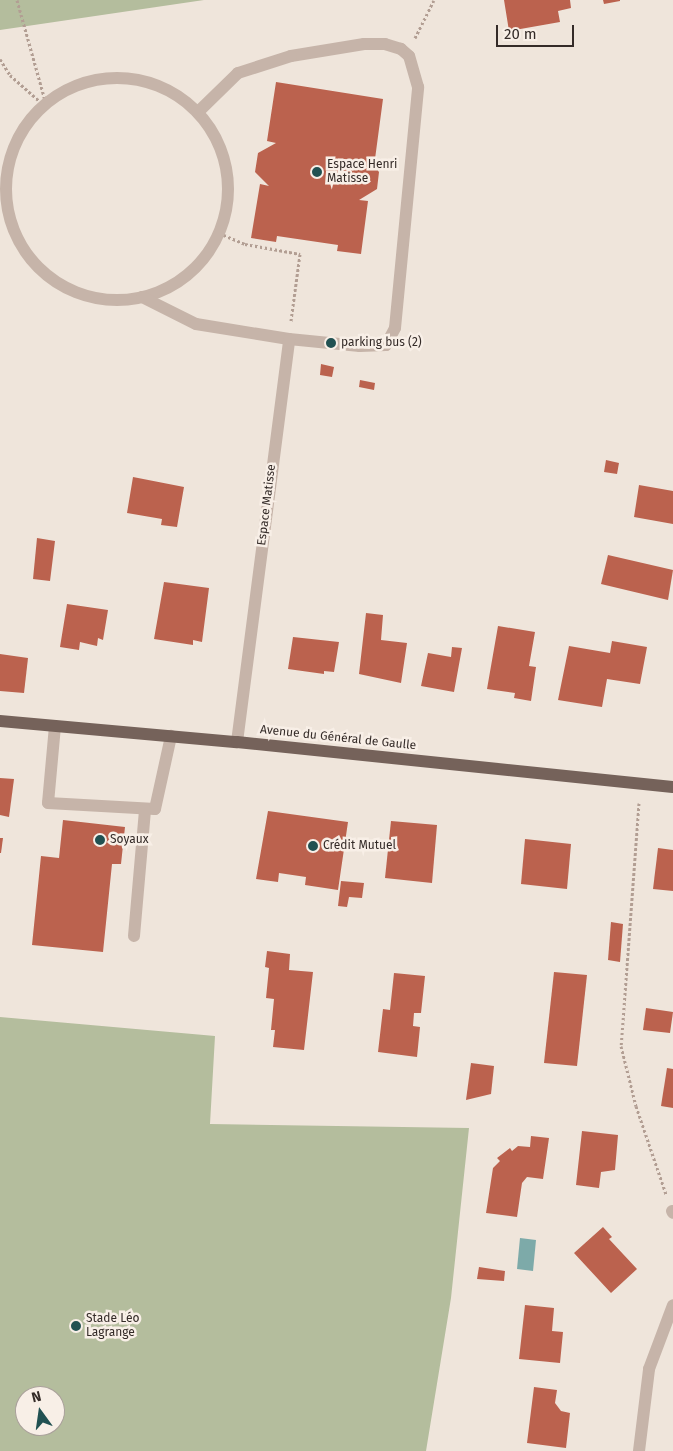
<!DOCTYPE html>
<meta charset="utf-8">
<style>
body{margin:0}
#map{position:relative;width:673px;height:1451px;overflow:hidden;background:#efe5db;font-family:"Fira Sans",sans-serif}
div>[style]{position:absolute}
.green>*{inset:0;background:#b4bd9d}
.water>*{inset:0;background:#7daaa9}
.building>*{inset:0;background:#bb624e}
.path>*{height:3px;margin-top:-1.5px;transform-origin:0;background:repeating-linear-gradient(90deg,#b29e93 0 2.5px,transparent 0 5px)}
.minor>*{height:12px;margin:-6px;padding:0 6px;transform-origin:6px;border-radius:6px;background:#c6b4a9}
.minor>.ring{margin:-6px;padding:0;box-sizing:content-box;background:none;border:12px solid #c6b4a9;border-radius:50%}
.major>*{height:12px;margin:-6px;padding:0 6px;transform-origin:6px;border-radius:6px;background:#75625a}
.dots>*{width:14px;height:14px;translate:-50% -50%;box-sizing:border-box;border:2px solid #f8efe7;border-radius:50%}
span{translate:-50% -50%;white-space:nowrap;text-align:center;line-height:1.15;-webkit-text-stroke:5px #f8efe7;paint-order:stroke}
.poi-label{font-size:12px;color:#342b28}
.left{translate:0 -50%;text-align:left}
.street-label{font-size:12px;color:#342b28}
.north{position:absolute;left:15px;top:1386px;width:50px;height:50px;box-sizing:border-box;background:#f8efe7;border:1px solid #aaa19b;border-radius:50%;rotate:346deg;font-size:14px;font-weight:700;line-height:20px;text-align:center;color:#342b28}
.north::after{content:'';display:block;margin:auto;width:18px;height:22px;background:#215152;clip-path:polygon(50% 0,100% 100%,50% 72%,0 100%)}
.scale{position:absolute;left:496px;top:25px;width:78px;height:22px;box-sizing:border-box;border:2px solid #342b28;border-top:0;padding-left:6px;font-size:15px;line-height:18px;white-space:nowrap;color:#342b28;-webkit-text-stroke:4px #f8efe7;paint-order:stroke}
</style>
<div id="map">
<div class="green">
<i style="clip-path:polygon(0 0,204px 0,0 30px)"></i>
<i style="clip-path:polygon(evenodd,0 1017px,215px 1036px,210px 1124px,469px 1128px,451px 1298px,426px 1451px,0 1451px,0 1017px,25px 1396px,55px 1396px,55px 1426px,25px 1426px,25px 1396px)"></i>
</div>
<div class="water">
<i style="clip-path:polygon(520px 1238px,536px 1240px,533px 1271px,517px 1269px)"></i>
</div>
<div class="building">
<i style="clip-path:polygon(504px 0,570px 0,571px 8px,558px 11px,560px 22px,509px 31px)"></i>
<i style="clip-path:polygon(603px 0,620px 0,620px 1px,604px 4px)"></i>
<i style="clip-path:polygon(276px 82px,383px 99px,375px 159px,366px 157px,379px 172px,377px 189px,359px 200px,368px 201px,361px 254px,337px 251px,338px 245px,277px 236px,276px 242px,251px 238px,260px 184px,269px 186px,255px 172px,258px 153px,276px 143px,267px 141px)"></i>
<i style="clip-path:polygon(321px 364px,334px 367px,332px 377px,320px 375px)"></i>
<i style="clip-path:polygon(360px 380px,375px 383px,374px 390px,359px 387px)"></i>
<i style="clip-path:polygon(606px 460px,619px 463px,617px 474px,604px 472px)"></i>
<i style="clip-path:polygon(133px 477px,184px 487px,177px 527px,161px 525px,162px 519px,127px 513px)"></i>
<i style="clip-path:polygon(639px 485px,673px 491px,673px 524px,634px 517px)"></i>
<i style="clip-path:polygon(37px 538px,55px 541px,50px 581px,33px 579px)"></i>
<i style="clip-path:polygon(608px 555px,673px 570px,668px 600px,601px 584px)"></i>
<i style="clip-path:polygon(164px 582px,209px 588px,202px 642px,193px 640px,193px 645px,154px 639px)"></i>
<i style="clip-path:polygon(67px 604px,108px 610px,103px 640px,98px 638px,97px 646px,80px 642px,79px 650px,60px 647px)"></i>
<i style="clip-path:polygon(366px 613px,383px 615px,381px 640px,407px 643px,401px 683px,359px 674px)"></i>
<i style="clip-path:polygon(498px 626px,535px 632px,529px 666px,536px 667px,531px 701px,514px 698px,515px 693px,487px 689px)"></i>
<i style="clip-path:polygon(293px 637px,339px 642px,334px 672px,324px 671px,324px 674px,288px 669px)"></i>
<i style="clip-path:polygon(612px 641px,647px 647px,640px 684px,607px 679px,602px 707px,558px 700px,569px 646px,610px 653px)"></i>
<i style="clip-path:polygon(452px 647px,462px 648px,454px 692px,421px 686px,428px 653px,451px 657px)"></i>
<i style="clip-path:polygon(0 654px,28px 658px,24px 693px,0 691px)"></i>
<i style="clip-path:polygon(0 778px,14px 779px,9px 817px,0 815px)"></i>
<i style="clip-path:polygon(268px 811px,348px 822px,338px 890px,305px 885px,306px 877px,279px 873px,278px 882px,256px 879px)"></i>
<i style="clip-path:polygon(63px 820px,125px 827px,121px 864px,112px 864px,103px 952px,32px 945px,41px 856px,59px 858px)"></i>
<i style="clip-path:polygon(391px 821px,437px 825px,432px 883px,385px 878px)"></i>
<i style="clip-path:polygon(0 838px,3px 838px,1px 853px,0 853px)"></i>
<i style="clip-path:polygon(525px 839px,571px 844px,567px 889px,521px 884px)"></i>
<i style="clip-path:polygon(658px 848px,673px 850px,673px 891px,653px 889px)"></i>
<i style="clip-path:polygon(341px 881px,364px 883px,362px 898px,349px 897px,347px 907px,338px 906px)"></i>
<i style="clip-path:polygon(611px 922px,623px 924px,620px 962px,608px 960px)"></i>
<i style="clip-path:polygon(267px 951px,290px 954px,289px 970px,313px 972px,304px 1050px,273px 1047px,275px 1030px,271px 1030px,274px 999px,266px 998px,269px 968px,265px 967px)"></i>
<i style="clip-path:polygon(554px 972px,587px 975px,577px 1066px,544px 1063px)"></i>
<i style="clip-path:polygon(394px 973px,425px 976px,421px 1013px,414px 1013px,413px 1026px,420px 1027px,417px 1057px,378px 1052px,383px 1009px,390px 1010px)"></i>
<i style="clip-path:polygon(646px 1008px,673px 1012px,670px 1033px,643px 1030px)"></i>
<i style="clip-path:polygon(471px 1063px,494px 1066px,491px 1094px,466px 1100px)"></i>
<i style="clip-path:polygon(667px 1068px,673px 1069px,673px 1108px,661px 1106px)"></i>
<i style="clip-path:polygon(582px 1131px,618px 1135px,615px 1170px,601px 1172px,599px 1188px,576px 1185px)"></i>
<i style="clip-path:polygon(531px 1136px,549px 1138px,543px 1179px,527px 1177px,522px 1183px,517px 1217px,486px 1213px,493px 1168px,500px 1161px,497px 1158px,510px 1148px,512px 1151px,518px 1146px,530px 1147px)"></i>
<i style="clip-path:polygon(603px 1227px,612px 1237px,609px 1239px,637px 1269px,611px 1293px,574px 1253px)"></i>
<i style="clip-path:polygon(479px 1267px,505px 1271px,504px 1281px,477px 1279px)"></i>
<i style="clip-path:polygon(525px 1305px,554px 1308px,552px 1331px,563px 1332px,560px 1363px,519px 1359px)"></i>
<i style="clip-path:polygon(534px 1387px,557px 1390px,555px 1403px,561px 1411px,570px 1413px,566px 1448px,527px 1443px)"></i>
</div>
<div class="path">
<i style="left:17px;top:0;width:108px;rotate:74.4deg"></i>
<i style="left:415px;top:38px;width:42px;rotate:-63.4deg"></i>
<i style="left:0;top:59px;width:19px;rotate:58deg"></i>
<i style="left:10px;top:75px;width:45px;rotate:41.4deg"></i>
<i style="left:219px;top:233px;width:28px;rotate:23deg"></i>
<i style="left:245px;top:244px;width:56px;rotate:10.3deg"></i>
<i style="left:300px;top:254px;width:68px;rotate:97.7deg"></i>
<i style="left:639px;top:803px;width:244px;rotate:94.2deg"></i>
<i style="left:621px;top:1046px;width:62px;rotate:76deg"></i>
<i style="left:636px;top:1106px;width:93px;rotate:71.2deg"></i>
</div>
<div class="minor">
<i class="ring" style="left:6px;top:78px;width:210px;height:210px"></i>
<i style="left:142px;top:297px;width:60px;rotate:26.6deg"></i>
<i style="left:196px;top:324px;width:94px;rotate:9.2deg"></i>
<i style="left:289px;top:339px;width:71px;rotate:5.6deg"></i>
<i style="left:360px;top:346px;width:26px;rotate:-2deg"></i>
<i style="left:386px;top:345px;width:19px;rotate:-62deg"></i>
<i style="left:395px;top:328px;width:242px;rotate:-84.5deg"></i>
<i style="left:418px;top:87px;width:32px;rotate:-106deg"></i>
<i style="left:409px;top:56px;width:11px;rotate:-139deg"></i>
<i style="left:401px;top:49px;width:17px;rotate:-163deg"></i>
<i style="left:385px;top:44px;width:21px;rotate:180deg"></i>
<i style="left:364px;top:44px;width:74px;rotate:170.7deg"></i>
<i style="left:291px;top:56px;width:56px;rotate:162.2deg"></i>
<i style="left:238px;top:73px;width:56px;rotate:135.7deg"></i>
<i style="left:55px;top:726px;width:77px;rotate:95.2deg"></i>
<i style="left:48px;top:803px;width:107px;rotate:3.2deg"></i>
<i style="left:155px;top:809px;width:75px;rotate:-77.6deg"></i>
<i style="left:237px;top:742px;width:406px;rotate:-82.6deg"></i>
<i style="left:134px;top:936px;width:127px;rotate:-85deg"></i>
<i style="left:672px;top:1211px;width:2px;rotate:63deg"></i>
<i style="left:639px;top:1451px;width:83px;rotate:-83deg"></i>
<i style="left:649px;top:1369px;width:68px;rotate:-69.4deg"></i>
</div>
<div class="major">
<i style="left:0;top:721px;width:238px;rotate:5.1deg"></i>
<i style="left:237px;top:742px;width:438px;rotate:5.9deg"></i>
</div>
<div class="dots">
<i style="left:317px;top:172px;background:#215152"></i>
<i style="left:331px;top:343px;background:#215152"></i>
<i style="left:100px;top:840px;background:#215152"></i>
<i style="left:313px;top:846px;background:#215152"></i>
<i style="left:76px;top:1326px;background:#215152"></i>
</div>
<div class="poi-label">
<span class="left" style="left:327px;top:172px">Espace Henri<br>Matisse</span>
<span class="left" style="left:341px;top:343px">parking bus (2)</span>
<span class="left" style="left:110px;top:840px">Soyaux</span>
<span class="left" style="left:323px;top:846px">Crédit Mutuel</span>
<span class="left" style="left:86px;top:1326px">Stade Léo<br>Lagrange</span>
</div>
<div class="street-label">
<span style="left:267px;top:505px;rotate:-83deg">Espace Matisse</span>
<span style="left:338px;top:738px;rotate:6deg">Avenue du Général de Gaulle</span>
</div>
<div class="north">N</div>
<div class="scale">20 m</div>
</div>
